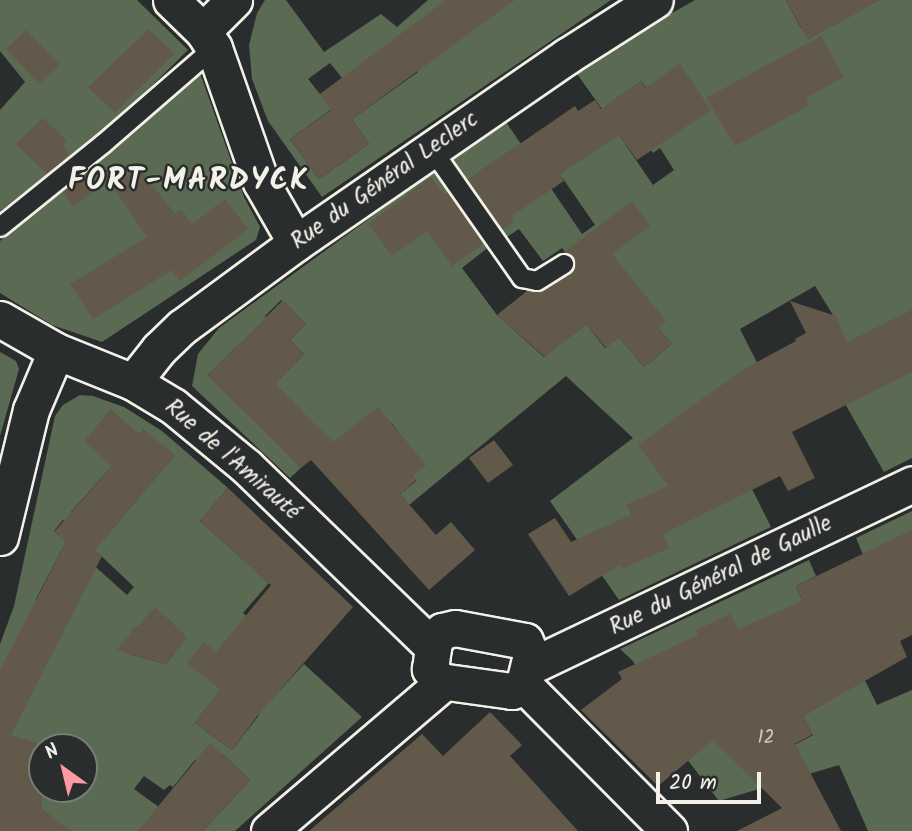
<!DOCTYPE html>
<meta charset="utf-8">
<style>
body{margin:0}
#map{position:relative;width:912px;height:831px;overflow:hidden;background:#2a2d2e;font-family:Kalam,sans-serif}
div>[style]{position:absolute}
.green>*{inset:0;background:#5b6a52}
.building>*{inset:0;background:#62594a}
.roads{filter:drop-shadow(2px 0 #f4f1e8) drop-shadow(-2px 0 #f4f1e8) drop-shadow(0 2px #f4f1e8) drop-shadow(0 -2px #f4f1e8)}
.lane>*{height:18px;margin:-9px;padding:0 9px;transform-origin:9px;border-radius:9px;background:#2a2d2e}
.street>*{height:35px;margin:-17.5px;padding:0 17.5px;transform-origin:17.5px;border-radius:17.5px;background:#2a2d2e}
span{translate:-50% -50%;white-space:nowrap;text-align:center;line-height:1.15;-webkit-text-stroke:5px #2a2d2e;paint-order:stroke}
.number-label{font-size:19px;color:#d0cbc0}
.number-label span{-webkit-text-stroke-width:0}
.street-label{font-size:23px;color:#f4f1e8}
.district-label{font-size:30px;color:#f4f1e8;font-weight:700;letter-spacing:2px}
.north{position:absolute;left:28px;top:733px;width:70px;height:70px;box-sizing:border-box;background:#2a2d2e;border:2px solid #7b7b78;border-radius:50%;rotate:326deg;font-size:19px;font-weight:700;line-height:28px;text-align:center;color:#f4f1e8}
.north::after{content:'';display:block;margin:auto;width:24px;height:32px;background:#ff9aa2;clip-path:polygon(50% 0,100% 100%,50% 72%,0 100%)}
.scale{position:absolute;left:656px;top:772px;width:105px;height:32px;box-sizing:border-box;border:4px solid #f4f1e8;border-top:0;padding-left:9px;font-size:21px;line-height:24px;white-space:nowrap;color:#f4f1e8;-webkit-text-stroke:5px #2a2d2e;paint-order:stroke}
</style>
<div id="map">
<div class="green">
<i style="clip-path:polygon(0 0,137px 0,188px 50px,112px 125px,0 211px,0 110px,25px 82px,0 51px)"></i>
<i style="clip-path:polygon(evenodd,265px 0,286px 0,324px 52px,381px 14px,397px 27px,428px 0,611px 0,322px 197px,268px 121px,252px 79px,249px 45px,257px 13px,265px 0,395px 40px,418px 72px,352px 119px,369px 144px,319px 179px,290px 139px,340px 103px,329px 88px,320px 94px,308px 79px,330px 63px,342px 78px,395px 40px)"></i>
<i style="clip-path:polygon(evenodd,695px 0,786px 0,801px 28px,880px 0,912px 0,912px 458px,884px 472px,824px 367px,833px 315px,815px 286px,740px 329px,783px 414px,752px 489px,771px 527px,619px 600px,550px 501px,633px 438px,566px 376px,409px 505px,400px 494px,416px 481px,412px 476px,423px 466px,392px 423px,382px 432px,338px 447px,286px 452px,301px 468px,290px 478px,192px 386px,198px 354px,219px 328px,436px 170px,490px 246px,462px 268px,497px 315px,544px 357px,586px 324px,605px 348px,619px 337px,644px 367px,672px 344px,658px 328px,589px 283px,562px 248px,543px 261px,519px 229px,504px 239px,449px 160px,506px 122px,521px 144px,479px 172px,544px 178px,582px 234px,595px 225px,557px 170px,619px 135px,653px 185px,674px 170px,660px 148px,653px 153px,639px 133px,664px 116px,641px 81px,602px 109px,577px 74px,642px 30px,695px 0,281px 300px,306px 324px,290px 340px,304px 354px,274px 384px,301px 411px,273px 439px,208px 375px,236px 347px,247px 358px,277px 328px,265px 316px,281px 300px)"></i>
<i style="clip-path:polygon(200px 73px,244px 197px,260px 227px,256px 240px,102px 342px,52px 325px,0 293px,0 241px)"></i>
<i style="clip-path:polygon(0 352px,16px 361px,19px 369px,0 436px)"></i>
<i style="clip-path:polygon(evenodd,80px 395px,93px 396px,124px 407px,162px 431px,228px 488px,200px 521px,269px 583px,243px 613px,251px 620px,236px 672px,269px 702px,304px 664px,362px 717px,235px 831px,203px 831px,250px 780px,222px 754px,195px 760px,173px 787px,170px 785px,164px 790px,144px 776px,134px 789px,163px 810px,143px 831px,71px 831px,0 788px,0 644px,14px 606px,55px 416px,63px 405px,80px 395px,111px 410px,139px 436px,144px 430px,174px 456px,103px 540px,71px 512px,129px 447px,100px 423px,111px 410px,80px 395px,63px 520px,95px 548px,53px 608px,36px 599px,66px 542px,54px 531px,63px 520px,80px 395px,97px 552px,134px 587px,127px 595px,89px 561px,97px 552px,80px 395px,164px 616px,173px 624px,167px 632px,174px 654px,166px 664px,130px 654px,132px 632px,138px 626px,148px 634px,164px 616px,80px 395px,222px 687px,259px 715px,232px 750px,195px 723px,222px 687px,80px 395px,42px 747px,84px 747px,84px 789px,42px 789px,42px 747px)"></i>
<i style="clip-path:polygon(912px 511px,912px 530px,889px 616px,856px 538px)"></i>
<i style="clip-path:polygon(809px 560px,816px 576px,796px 586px,819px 637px,800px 646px,816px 681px,856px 662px,877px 705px,912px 690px,912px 831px,868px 831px,839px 765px,719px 801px,680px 750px,749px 712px,774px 756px,813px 735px,803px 716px,851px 688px,845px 676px,825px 687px,823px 684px,765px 716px,751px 683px,761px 676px,756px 667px,681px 709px,658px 682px,629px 707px,626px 705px,635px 697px,631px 687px,643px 682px,633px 661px,620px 649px)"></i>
</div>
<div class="building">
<i style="clip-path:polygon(446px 0,515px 0,352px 119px,369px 144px,319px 179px,290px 139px,331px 110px,320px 94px)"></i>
<i style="clip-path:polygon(786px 0,880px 0,808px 40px)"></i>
<i style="clip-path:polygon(149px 29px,174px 54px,115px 113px,88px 87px)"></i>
<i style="clip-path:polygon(26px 30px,60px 65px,39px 84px,6px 49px)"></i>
<i style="clip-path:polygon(821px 36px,844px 77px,806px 98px,810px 105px,735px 146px,706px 98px)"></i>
<i style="clip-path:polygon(680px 64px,711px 110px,637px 160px,619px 135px,560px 174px,564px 181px,510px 217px,514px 222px,502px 230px,467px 180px,575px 106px,578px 111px,595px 100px,601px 109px,641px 81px,645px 88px)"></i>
<i style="clip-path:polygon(43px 118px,67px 141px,63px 145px,70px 156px,47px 174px,16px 144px)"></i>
<i style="clip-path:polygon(138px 167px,175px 214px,181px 209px,192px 224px,225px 199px,248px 229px,180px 281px,172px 270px,93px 319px,70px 284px,147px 237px,113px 187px)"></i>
<i style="clip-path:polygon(83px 175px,94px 191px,73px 206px,62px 191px)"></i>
<i style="clip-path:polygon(431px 177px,445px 195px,448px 192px,484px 243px,452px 266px,427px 231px,392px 256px,368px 224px)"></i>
<i style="clip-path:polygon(632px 201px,650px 226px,612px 254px,666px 321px,658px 328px,672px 344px,644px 367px,619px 337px,606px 348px,586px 324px,545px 357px,497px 315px,527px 291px,543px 291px,571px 273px,574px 269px,574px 259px,563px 253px)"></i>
<i style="clip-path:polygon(283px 300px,306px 324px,290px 340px,304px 354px,274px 384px,333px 442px,378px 407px,426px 465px,412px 476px,416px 480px,400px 494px,436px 535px,451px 522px,475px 550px,429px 590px,311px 460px,301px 468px,208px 375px)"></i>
<i style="clip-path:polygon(790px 301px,836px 316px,847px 342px,912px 310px,912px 372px,792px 432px,815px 478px,788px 491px,780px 476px,663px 534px,669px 548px,622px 569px,620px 565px,569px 596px,528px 534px,555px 518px,571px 542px,631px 515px,626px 505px,668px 486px,638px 445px,744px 369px,796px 341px,795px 339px,806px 333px)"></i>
<i style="clip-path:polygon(111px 410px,140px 435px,144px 430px,175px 455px,95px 550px,102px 556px,11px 735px,42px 745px,42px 809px,71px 831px,0 831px,0 670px,66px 542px,54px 532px,112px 466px,84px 441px)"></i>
<i style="clip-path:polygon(494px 440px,513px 465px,488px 483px,469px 458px)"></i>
<i style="clip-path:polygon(228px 488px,353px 607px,258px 715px,232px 750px,195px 723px,220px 689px,187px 663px,204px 642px,216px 652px,271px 585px,200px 521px)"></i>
<i style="clip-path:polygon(912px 530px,912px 635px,900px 641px,907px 657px,803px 716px,813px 734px,795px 744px,841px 831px,737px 831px,782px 808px,713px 740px,658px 786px,581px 710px,622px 679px,618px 672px,698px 635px,696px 630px,730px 614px,738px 629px,803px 601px,796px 586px)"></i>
<i style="clip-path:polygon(155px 607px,187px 637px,166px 664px,116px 650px)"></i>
<i style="clip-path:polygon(490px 712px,522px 745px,510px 756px,578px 831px,309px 831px,422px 734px,443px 756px)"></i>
<i style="clip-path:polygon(210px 743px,250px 780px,203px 831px,138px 831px)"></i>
</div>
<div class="roads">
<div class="lane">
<i style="left:431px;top:148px;width:159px;rotate:55deg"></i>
<i style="left:522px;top:278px;width:15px;rotate:11deg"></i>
<i style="left:537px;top:281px;width:32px;rotate:-32deg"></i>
<i style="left:0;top:227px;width:132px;rotate:-38.9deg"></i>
<i style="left:103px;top:144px;width:147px;rotate:-40.9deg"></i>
</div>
<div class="street">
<i style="left:171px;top:0;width:45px;rotate:44.1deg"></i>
<i style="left:203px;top:31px;width:20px;rotate:57deg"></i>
<i style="left:214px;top:48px;width:142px;rotate:70.7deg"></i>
<i style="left:261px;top:182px;width:70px;rotate:60.2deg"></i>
<i style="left:203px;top:31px;width:44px;rotate:-45deg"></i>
<i style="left:0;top:319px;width:64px;rotate:29.7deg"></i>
<i style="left:56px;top:351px;width:83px;rotate:21.9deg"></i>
<i style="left:133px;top:382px;width:47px;rotate:31deg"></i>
<i style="left:173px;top:406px;width:96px;rotate:39.5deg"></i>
<i style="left:247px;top:467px;width:259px;rotate:44.1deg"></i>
<i style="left:133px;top:382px;width:42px;rotate:-51.8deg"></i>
<i style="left:159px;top:349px;width:32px;rotate:-44deg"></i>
<i style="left:182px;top:327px;width:142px;rotate:-36.4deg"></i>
<i style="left:296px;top:243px;width:329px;rotate:-34.6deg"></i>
<i style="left:567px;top:56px;width:104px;rotate:-32.5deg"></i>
<i style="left:0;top:537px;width:131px;rotate:-76.3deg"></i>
<i style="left:31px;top:410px;width:64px;rotate:-67deg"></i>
<i style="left:455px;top:628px;width:71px;rotate:10.5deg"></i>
<i style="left:525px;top:641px;width:15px;rotate:67deg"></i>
<i style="left:531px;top:655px;width:33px;rotate:104deg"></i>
<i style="left:523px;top:687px;width:12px;rotate:160deg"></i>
<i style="left:512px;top:691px;width:73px;rotate:-172.1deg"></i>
<i style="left:440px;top:681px;width:16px;rotate:-130deg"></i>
<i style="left:430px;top:669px;width:28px;rotate:-82deg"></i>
<i style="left:434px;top:641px;width:13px;rotate:-51deg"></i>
<i style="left:442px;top:631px;width:13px;rotate:-13deg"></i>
<i style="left:529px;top:667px;width:424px;rotate:-25.5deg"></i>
<i style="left:524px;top:685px;width:206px;rotate:45.2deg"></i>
<i style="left:269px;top:831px;width:230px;rotate:-40.4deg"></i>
</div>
</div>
<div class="number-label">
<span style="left:766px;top:739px">12</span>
</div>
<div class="street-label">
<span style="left:385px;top:181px;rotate:-35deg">Rue du Général Leclerc</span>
<span style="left:232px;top:460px;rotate:41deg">Rue de l'Amirauté</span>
<span style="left:721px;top:576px;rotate:-26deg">Rue du Général de Gaulle</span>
</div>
<div class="district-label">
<span style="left:189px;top:181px">FORT-MARDYCK</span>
</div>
<div class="north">N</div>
<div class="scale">20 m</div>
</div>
